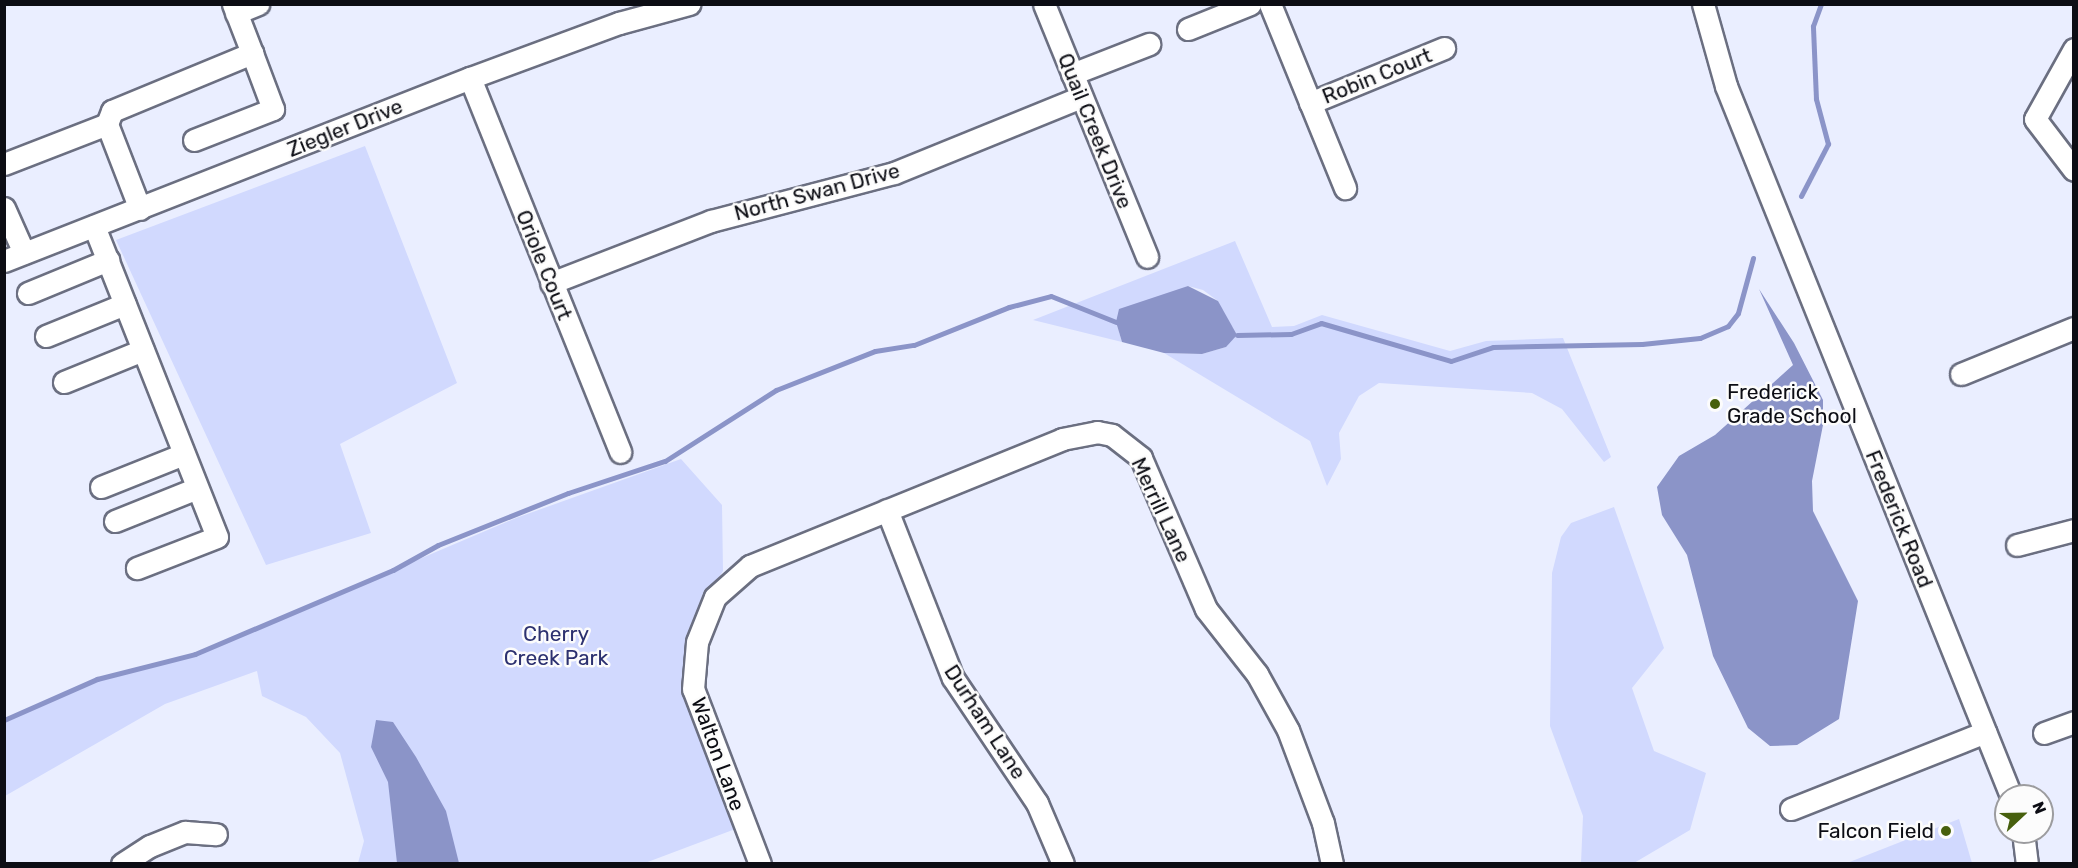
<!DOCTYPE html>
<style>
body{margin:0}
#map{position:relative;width:2078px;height:868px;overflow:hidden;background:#eaeeff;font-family:Rubik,sans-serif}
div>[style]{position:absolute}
.green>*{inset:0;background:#d1d9fe}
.water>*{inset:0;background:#8b94c8}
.stream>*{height:5px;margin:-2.5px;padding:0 2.5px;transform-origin:2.5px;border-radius:2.5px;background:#8b94c8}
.roads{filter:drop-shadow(2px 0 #6b6f81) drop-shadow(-2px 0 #6b6f81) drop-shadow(0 2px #6b6f81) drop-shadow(0 -2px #6b6f81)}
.minor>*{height:21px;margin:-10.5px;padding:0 10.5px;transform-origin:10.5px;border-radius:10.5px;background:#fff}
.dots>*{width:16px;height:16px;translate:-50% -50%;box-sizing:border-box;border:3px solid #fcfcfc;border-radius:50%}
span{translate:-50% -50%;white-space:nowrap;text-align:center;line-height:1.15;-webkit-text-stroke:5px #fcfcfc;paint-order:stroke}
.street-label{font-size:21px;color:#0c0d14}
.poi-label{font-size:21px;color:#0c0d14}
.left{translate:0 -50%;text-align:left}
.right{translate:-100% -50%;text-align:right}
.park-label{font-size:21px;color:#2c3170}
.frame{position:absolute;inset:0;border:6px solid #0c0d14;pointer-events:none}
.north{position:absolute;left:1994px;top:784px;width:60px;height:60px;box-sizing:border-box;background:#fcfcfc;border:2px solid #9c9c9f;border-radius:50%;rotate:68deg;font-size:16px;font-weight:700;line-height:24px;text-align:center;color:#0c0d14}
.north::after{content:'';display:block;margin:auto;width:21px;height:27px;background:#47600e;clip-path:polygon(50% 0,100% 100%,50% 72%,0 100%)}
</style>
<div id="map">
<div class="green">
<i style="clip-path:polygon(365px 146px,457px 383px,340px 444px,371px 533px,266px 565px,116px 240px)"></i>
<i style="clip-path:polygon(1235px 241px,1272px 327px,1294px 326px,1322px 315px,1450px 351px,1486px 341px,1563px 338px,1611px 457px,1604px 462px,1562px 409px,1532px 393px,1379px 383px,1359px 396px,1339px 433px,1341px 459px,1327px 486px,1310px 441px,1164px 353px,1202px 354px,1226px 347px,1218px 301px,1203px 290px,1188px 286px,1116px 322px,1122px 342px,1033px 320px)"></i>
<i style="clip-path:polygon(681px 459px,722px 505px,723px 571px,692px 623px,685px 696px,738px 828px,645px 863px,358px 863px,364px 841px,340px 753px,306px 717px,262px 696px,257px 671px,165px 704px,5px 796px,4px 720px,97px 679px,196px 654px,516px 518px)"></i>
<i style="clip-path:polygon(1614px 507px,1664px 648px,1632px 688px,1654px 751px,1706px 773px,1690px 830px,1634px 863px,1581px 863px,1583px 816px,1550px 726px,1552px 573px,1561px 537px,1571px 523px)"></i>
<i style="clip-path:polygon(1959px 819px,1972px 863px,1847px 863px)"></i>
</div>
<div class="water">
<i style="clip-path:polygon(1188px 286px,1218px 301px,1237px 335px,1226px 347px,1202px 354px,1164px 353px,1122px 342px,1116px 322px,1119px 309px)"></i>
<i style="clip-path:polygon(1759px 289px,1794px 343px,1823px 400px,1823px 425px,1812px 481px,1813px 511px,1858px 601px,1839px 719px,1797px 745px,1770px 746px,1748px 728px,1713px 656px,1687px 555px,1662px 515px,1657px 487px,1679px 456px,1715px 435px,1793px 365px)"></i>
<i style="clip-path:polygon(376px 720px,393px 722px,416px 757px,446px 811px,459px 863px,397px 863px,388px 782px,371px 747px)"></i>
</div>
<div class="stream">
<i style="left:1801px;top:196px;width:59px;rotate:-62.6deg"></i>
<i style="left:1828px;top:144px;width:47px;rotate:-104.9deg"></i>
<i style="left:1816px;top:99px;width:73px;rotate:-92.4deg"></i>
<i style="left:1813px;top:26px;width:23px;rotate:-70deg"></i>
<i style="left:1237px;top:335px;width:54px;rotate:-1.1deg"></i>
<i style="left:1291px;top:334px;width:32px;rotate:-20deg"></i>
<i style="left:1321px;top:323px;width:135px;rotate:16.3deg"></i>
<i style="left:1451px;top:361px;width:44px;rotate:-18.4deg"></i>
<i style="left:1493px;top:347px;width:149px;rotate:-1.2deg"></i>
<i style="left:1642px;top:344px;width:58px;rotate:-5.9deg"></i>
<i style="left:1700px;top:338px;width:30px;rotate:-23deg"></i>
<i style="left:1728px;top:326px;width:16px;rotate:-52deg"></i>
<i style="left:1738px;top:313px;width:57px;rotate:-74.7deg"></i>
<i style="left:4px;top:720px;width:102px;rotate:-23.8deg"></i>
<i style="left:97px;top:679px;width:101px;rotate:-14.3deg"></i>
<i style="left:195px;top:654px;width:215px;rotate:-23deg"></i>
<i style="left:393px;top:570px;width:51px;rotate:-29.1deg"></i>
<i style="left:438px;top:545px;width:140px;rotate:-21.8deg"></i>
<i style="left:568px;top:493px;width:102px;rotate:-18.3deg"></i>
<i style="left:665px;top:461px;width:132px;rotate:-32.6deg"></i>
<i style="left:776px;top:390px;width:106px;rotate:-21.5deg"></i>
<i style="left:875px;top:351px;width:39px;rotate:-9deg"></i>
<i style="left:914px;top:345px;width:102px;rotate:-21.8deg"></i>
<i style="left:1009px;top:307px;width:43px;rotate:-14.7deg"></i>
<i style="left:1051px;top:296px;width:70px;rotate:21.8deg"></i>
</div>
<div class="roads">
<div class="minor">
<i style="left:1044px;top:4px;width:273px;rotate:67.8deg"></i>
<i style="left:1270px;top:4px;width:199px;rotate:67.8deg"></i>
<i style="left:1703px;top:4px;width:85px;rotate:74.3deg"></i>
<i style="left:1726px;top:86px;width:765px;rotate:68.13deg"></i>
<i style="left:236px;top:13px;width:24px;rotate:-22deg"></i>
<i style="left:1188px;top:29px;width:67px;rotate:-22deg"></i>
<i style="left:2074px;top:49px;width:80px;rotate:119.1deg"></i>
<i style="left:2035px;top:119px;width:64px;rotate:52.6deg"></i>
<i style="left:1072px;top:74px;width:83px;rotate:-21.3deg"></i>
<i style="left:470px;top:78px;width:403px;rotate:68.1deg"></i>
<i style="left:1310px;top:103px;width:145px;rotate:-22.3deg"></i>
<i style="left:107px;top:124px;width:14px;rotate:-69deg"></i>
<i style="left:112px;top:111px;width:152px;rotate:-22.5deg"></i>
<i style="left:252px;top:53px;width:53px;rotate:-111.2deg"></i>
<i style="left:194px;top:140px;width:85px;rotate:-21.4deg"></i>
<i style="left:273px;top:109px;width:60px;rotate:-110.6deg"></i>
<i style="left:4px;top:164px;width:110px;rotate:-21.2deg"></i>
<i style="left:107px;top:124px;width:91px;rotate:68.8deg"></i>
<i style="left:4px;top:208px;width:49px;rotate:66deg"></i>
<i style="left:94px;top:226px;width:334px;rotate:68.4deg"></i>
<i style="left:217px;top:537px;width:86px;rotate:158.8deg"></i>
<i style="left:4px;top:261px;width:501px;rotate:-21.44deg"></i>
<i style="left:470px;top:78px;width:159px;rotate:-20.3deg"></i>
<i style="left:619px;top:23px;width:73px;rotate:-15.2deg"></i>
<i style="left:551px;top:283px;width:172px;rotate:-21.2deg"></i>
<i style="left:711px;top:221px;width:189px;rotate:-14.7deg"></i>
<i style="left:894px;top:173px;width:202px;rotate:-22.1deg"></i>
<i style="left:28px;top:293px;width:87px;rotate:-22.4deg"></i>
<i style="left:46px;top:336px;width:85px;rotate:-22.1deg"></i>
<i style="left:1961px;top:374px;width:122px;rotate:-22.2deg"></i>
<i style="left:64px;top:382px;width:85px;rotate:-22.1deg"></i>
<i style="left:101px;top:487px;width:89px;rotate:-21.7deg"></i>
<i style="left:887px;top:510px;width:180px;rotate:68.6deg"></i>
<i style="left:953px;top:678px;width:151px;rotate:56.1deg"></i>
<i style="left:1037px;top:803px;width:66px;rotate:66.9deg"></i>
<i style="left:115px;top:521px;width:88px;rotate:-21.9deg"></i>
<i style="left:2017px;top:545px;width:59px;rotate:-14.7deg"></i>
<i style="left:2044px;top:733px;width:32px;rotate:-20deg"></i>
<i style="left:1791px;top:809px;width:209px;rotate:-21.6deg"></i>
<i style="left:2023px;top:832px;width:32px;rotate:83deg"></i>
<i style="left:122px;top:864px;width:33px;rotate:-33deg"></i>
<i style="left:150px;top:846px;width:38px;rotate:-22deg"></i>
<i style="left:185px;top:832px;width:31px;rotate:4deg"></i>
<i style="left:760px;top:864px;width:187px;rotate:-110.9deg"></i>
<i style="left:693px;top:689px;width:47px;rotate:-85.1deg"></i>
<i style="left:697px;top:642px;width:48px;rotate:-68.2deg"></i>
<i style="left:715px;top:597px;width:47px;rotate:-41.5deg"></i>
<i style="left:750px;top:566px;width:337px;rotate:-22.1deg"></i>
<i style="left:1062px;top:439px;width:36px;rotate:-11deg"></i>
<i style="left:1097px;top:432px;width:15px;rotate:11deg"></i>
<i style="left:1112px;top:435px;width:37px;rotate:38deg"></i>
<i style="left:1141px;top:458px;width:164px;rotate:66.7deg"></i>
<i style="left:1206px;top:609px;width:83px;rotate:51.9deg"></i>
<i style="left:1257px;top:674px;width:64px;rotate:61deg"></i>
<i style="left:1288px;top:730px;width:99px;rotate:69.4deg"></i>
<i style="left:1323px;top:823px;width:42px;rotate:77.6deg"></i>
</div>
</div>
<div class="dots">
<i style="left:1715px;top:404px;background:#47600e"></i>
<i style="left:1946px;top:831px;background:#47600e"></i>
</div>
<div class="street-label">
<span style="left:1377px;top:76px;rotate:-22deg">Robin Court</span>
<span style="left:345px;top:128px;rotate:-22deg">Ziegler Drive</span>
<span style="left:1095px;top:131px;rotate:68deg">Quail Creek Drive</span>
<span style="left:817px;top:192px;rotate:-15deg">North Swan Drive</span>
<span style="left:544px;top:265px;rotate:68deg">Oriole Court</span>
<span style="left:1161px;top:510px;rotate:65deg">Merrill Lane</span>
<span style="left:1899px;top:519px;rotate:68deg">Frederick Road</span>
<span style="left:985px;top:722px;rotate:57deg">Durham Lane</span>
<span style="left:718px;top:754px;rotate:70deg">Walton Lane</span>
</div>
<div class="poi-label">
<span class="left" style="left:1727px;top:404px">Frederick<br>Grade School</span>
<span class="right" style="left:1934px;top:831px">Falcon Field</span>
</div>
<div class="park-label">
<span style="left:556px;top:646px">Cherry<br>Creek Park</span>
</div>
<div class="frame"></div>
<div class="north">N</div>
</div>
